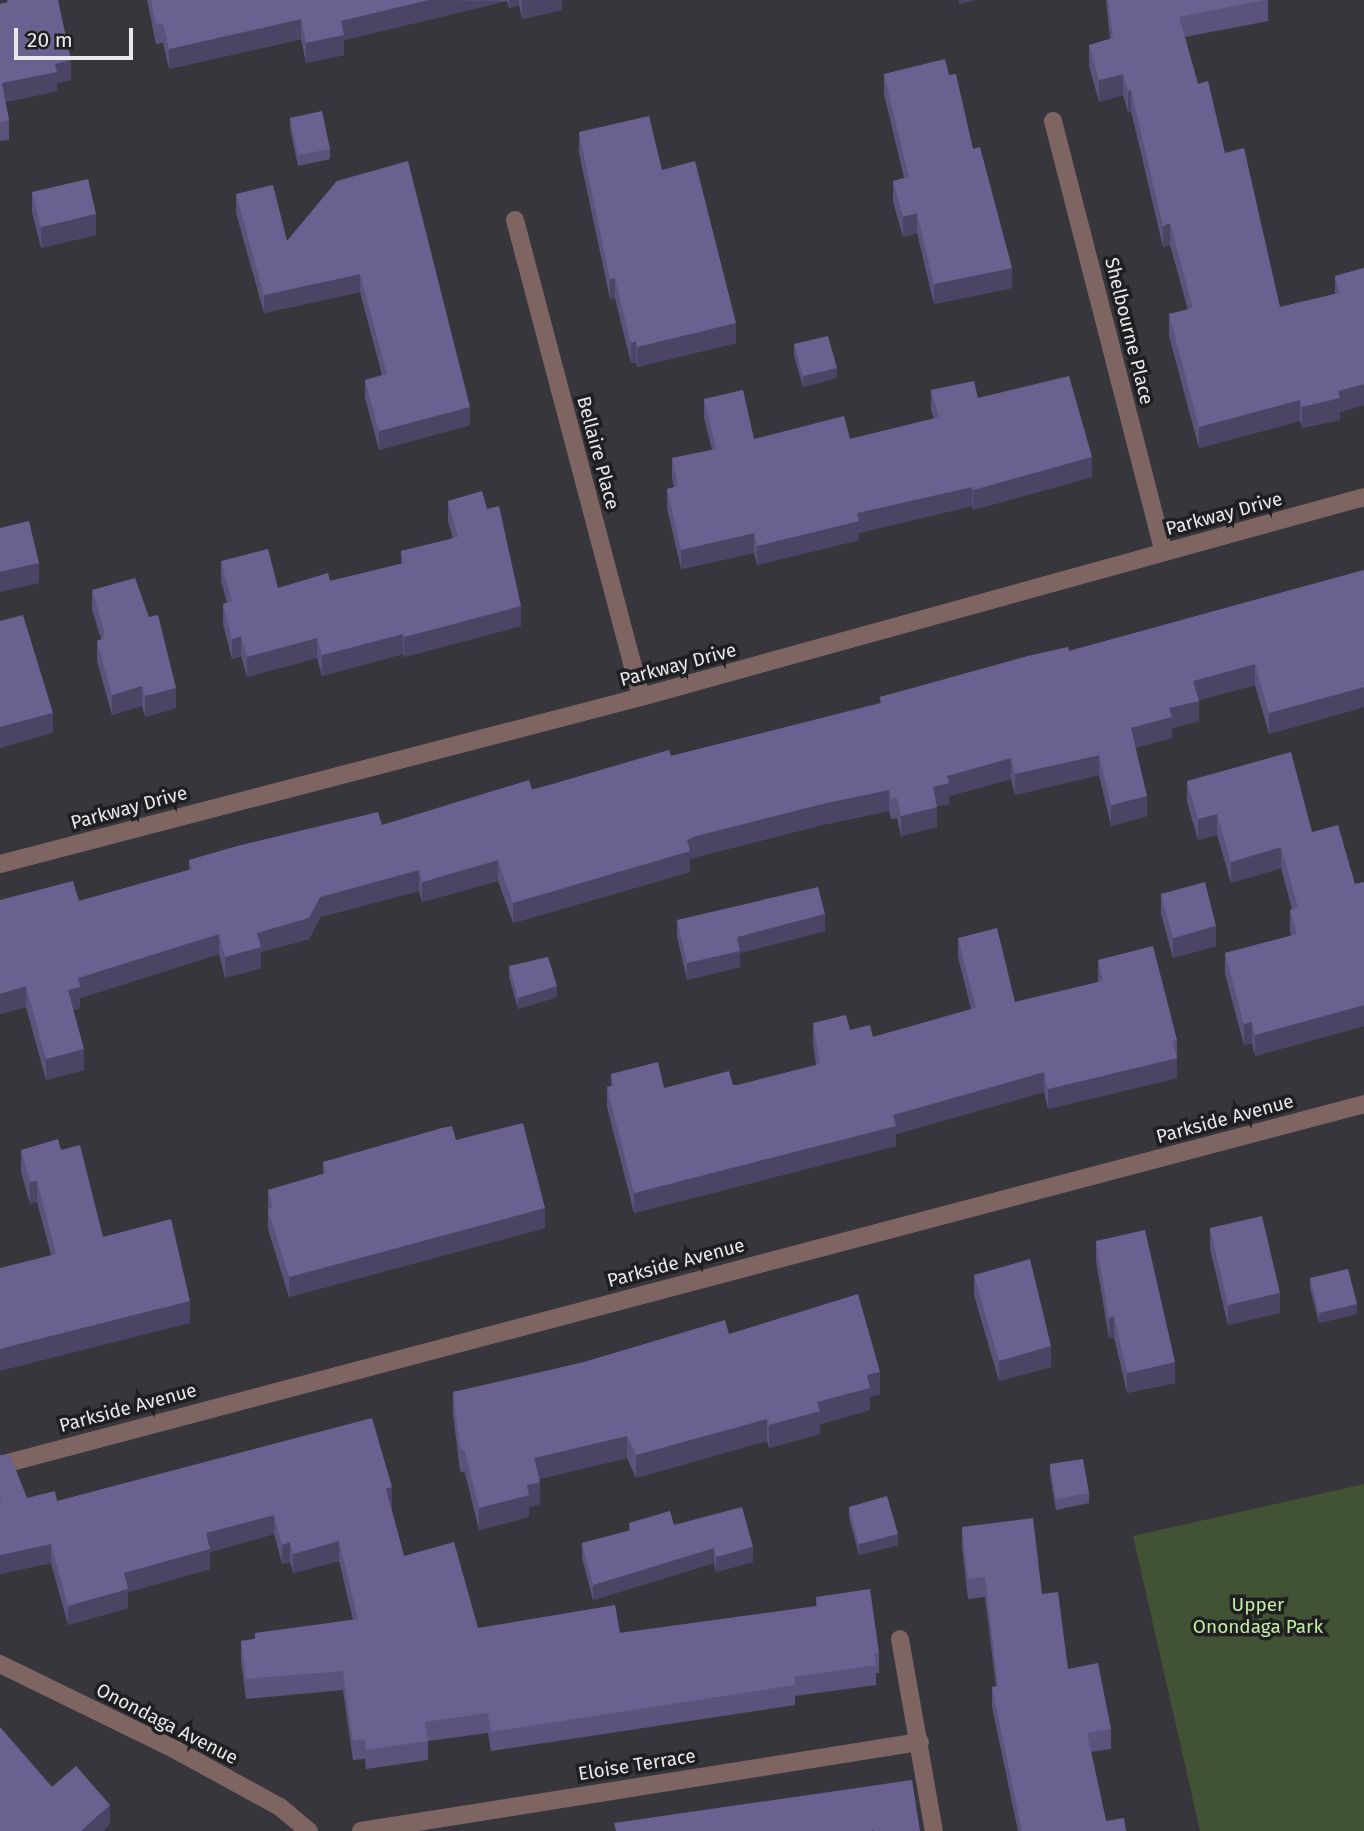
<!DOCTYPE html>
<style>
body{margin:0}
#map{position:relative;width:1364px;height:1831px;overflow:hidden;background:#37363d;font-family:"Fira Sans",sans-serif}
div>[style]{position:absolute}
.green>*{inset:0;background:#415334}
.minor>*{height:18px;margin:-9px;padding:0 9px;transform-origin:9px;border-radius:9px;background:#7e6562}
.wall>*{inset:0;background:#5c537c}
.shaded-wall>*{inset:0;background:#4b4465}
.building>*{inset:0;background:#6b6190}
span{translate:-50% -50%;white-space:nowrap;text-align:center;line-height:1.15;-webkit-text-stroke:7px #1f1e21;paint-order:stroke}
.street-label{font-size:19px;color:#e9e8ec}
.park-label{font-size:19px;color:#c2eda5}
.scale{position:absolute;left:14px;top:28px;width:119px;height:32px;box-sizing:border-box;border:4px solid #e9e8ec;border-top:0;padding-left:9px;font-size:21px;line-height:24px;white-space:nowrap;color:#e9e8ec;-webkit-text-stroke:5px #1f1e21;paint-order:stroke}
</style>
<div id="map">
<div class="green">
<i style="clip-path:polygon(1364px 1484px,1364px 1831px,1200px 1831px,1133px 1536px)"></i>
</div>
<div class="minor">
<i style="left:1053px;top:121px;width:445px;rotate:75.6deg"></i>
<i style="left:515px;top:220px;width:493px;rotate:75.2deg"></i>
<i style="left:0;top:864px;width:662px;rotate:-14.6deg"></i>
<i style="left:641px;top:697px;width:750px;rotate:-15.46deg"></i>
<i style="left:0;top:1465px;width:1411px;rotate:-14.82deg"></i>
<i style="left:900px;top:1639px;width:195px;rotate:80deg"></i>
<i style="left:0;top:1664px;width:194px;rotate:26deg"></i>
<i style="left:174px;top:1749px;width:121px;rotate:28.7deg"></i>
<i style="left:280px;top:1807px;width:38px;rotate:40deg"></i>
<i style="left:361px;top:1831px;width:566px;rotate:-9.05deg"></i>
</div>
<div class="wall">
<i style="clip-path:polygon(7px 0,58px 0,71px 80px,57px 83px,57px 91px,5px 102px,9px 120px,9px 140px,0 141px,0 4px,7px 2px)"></i>
<i style="clip-path:polygon(147px 0,562px 0,562px 10px,522px 19px,519px 5px,509px 8px,507px 1px,344px 40px,344px 55px,306px 63px,301px 39px,169px 69px,163px 43px,156px 44px)"></i>
<i style="clip-path:polygon(1106px 0,1268px 0,1268px 21px,1185px 37px,1198px 84px,1280px 307px,1335px 294px,1335px 276px,1364px 268px,1364px 405px,1340px 412px,1340px 420px,1302px 428px,1300px 421px,1199px 448px,1169px 336px,1169px 314px,1188px 310px,1170px 245px,1163px 247px,1131px 111px,1128px 112px,1123px 95px,1099px 102px,1089px 66px,1089px 45px,1110px 39px)"></i>
<i style="clip-path:polygon(884px 74px,949px 75px,973px 149px,1012px 288px,934px 304px,917px 233px,903px 237px,893px 202px,893px 181px,904px 178px,884px 94px)"></i>
<i style="clip-path:polygon(290px 118px,330px 149px,330px 159px,298px 166px,290px 128px)"></i>
<i style="clip-path:polygon(579px 132px,662px 170px,736px 343px,637px 367px,636px 362px,631px 363px,615px 298px,610px 299px,579px 153px)"></i>
<i style="clip-path:polygon(337px 181px,470px 425px,379px 450px,365px 398px,365px 380px,382px 375px,360px 292px,264px 313px,236px 213px,236px 194px,287px 241px)"></i>
<i style="clip-path:polygon(32px 192px,96px 235px,41px 248px,32px 212px)"></i>
<i style="clip-path:polygon(794px 344px,837px 378px,803px 387px,794px 355px)"></i>
<i style="clip-path:polygon(931px 390px,978px 398px,1092px 477px,973px 510px,972px 506px,859px 533px,859px 540px,757px 565px,754px 553px,681px 569px,667px 508px,667px 489px,674px 487px,672px 478px,672px 458px,712px 450px,704px 418px,704px 399px,754px 439px,850px 439px,934px 419px,931px 410px)"></i>
<i style="clip-path:polygon(448px 501px,521px 626px,404px 657px,403px 654px,322px 676px,317px 658px,247px 677px,241px 656px,232px 659px,223px 624px,223px 604px,227px 602px,221px 581px,221px 561px,278px 588px,330px 581px,401px 564px,401px 551px,453px 539px,448px 521px)"></i>
<i style="clip-path:polygon(1364px 570px,1364px 707px,1269px 734px,1255px 685px,1199px 700px,1199px 721px,1172px 728px,1172px 738px,1135px 748px,1147px 816px,1111px 826px,1099px 775px,1015px 795px,1011px 779px,949px 796px,949px 804px,937px 806px,937px 827px,901px 836px,897px 818px,891px 819px,889px 811px,822px 825px,696px 857px,690px 859px,690px 872px,513px 923px,498px 881px,422px 902px,419px 891px,320px 917px,309px 939px,261px 952px,261px 968px,225px 978px,219px 954px,80px 998px,80px 1008px,73px 1010px,84px 1070px,46px 1080px,26px 1007px,0 1014px,79px 901px,189px 870px,189px 860px,382px 825px,671px 756px,880px 703px,880px 697px,1069px 651px)"></i>
<i style="clip-path:polygon(92px 590px,176px 708px,145px 717px,142px 706px,112px 715px,97px 661px,97px 641px,101px 639px,92px 610px)"></i>
<i style="clip-path:polygon(1187px 781px,1312px 832px,1355px 884px,1364px 882px,1364px 1026px,1255px 1056px,1252px 1043px,1244px 1045px,1225px 974px,1225px 953px,1291px 936px,1290px 931px,1290px 910px,1292px 909px,1281px 868px,1231px 883px,1217px 835px,1198px 840px,1187px 802px)"></i>
<i style="clip-path:polygon(1161px 894px,1216px 946px,1173px 958px,1161px 914px)"></i>
<i style="clip-path:polygon(677px 920px,825px 931px,740px 953px,740px 967px,687px 980px,677px 937px)"></i>
<i style="clip-path:polygon(958px 938px,1015px 1002px,1098px 982px,1098px 960px,1177px 1040px,1177px 1078px,1048px 1109px,1044px 1092px,896px 1134px,896px 1146px,634px 1213px,607px 1107px,607px 1087px,611px 1086px,611px 1074px,664px 1088px,738px 1085px,816px 1065px,813px 1043px,813px 1023px,850px 1030px,873px 1037px,971px 1009px,958px 957px)"></i>
<i style="clip-path:polygon(509px 966px,557px 997px,518px 1009px,509px 977px)"></i>
<i style="clip-path:polygon(456px 1140px,545px 1228px,289px 1297px,268px 1229px,268px 1190px,323px 1174px,323px 1162px)"></i>
<i style="clip-path:polygon(21px 1150px,61px 1150px,103px 1237px,190px 1323px,51px 1255px,37px 1202px,30px 1204px,21px 1172px)"></i>
<i style="clip-path:polygon(1210px 1228px,1280px 1313px,1228px 1325px,1210px 1249px)"></i>
<i style="clip-path:polygon(1096px 1241px,1175px 1383px,1127px 1393px,1114px 1337px,1109px 1338px,1096px 1261px)"></i>
<i style="clip-path:polygon(974px 1275px,1051px 1367px,999px 1381px,974px 1295px)"></i>
<i style="clip-path:polygon(1310px 1278px,1357px 1314px,1319px 1323px,1310px 1288px)"></i>
<i style="clip-path:polygon(729px 1334px,880px 1394px,870px 1397px,870px 1410px,820px 1424px,820px 1434px,769px 1448px,767px 1441px,636px 1478px,627px 1458px,539px 1479px,540px 1504px,529px 1507px,529px 1517px,479px 1530px,465px 1473px,460px 1471px,453px 1414px,453px 1392px)"></i>
<i style="clip-path:polygon(0 1455px,27px 1498px,57px 1501px,392px 1507px,391px 1507px,404px 1556px,478px 1628px,620px 1633px,816px 1606px,816px 1597px,879px 1653px,879px 1673px,876px 1673px,876px 1685px,795px 1696px,795px 1705px,491px 1751px,488px 1733px,428px 1741px,428px 1760px,366px 1769px,365px 1759px,353px 1760px,343px 1690px,246px 1699px,241px 1661px,241px 1641px,353px 1620px,339px 1561px,293px 1573px,290px 1562px,282px 1564px,274px 1534px,210px 1552px,210px 1569px,128px 1592px,128px 1608px,68px 1625px,51px 1563px,0 1574px)"></i>
<i style="clip-path:polygon(1050px 1464px,1089px 1493px,1089px 1503px,1056px 1510px,1050px 1475px)"></i>
<i style="clip-path:polygon(849px 1507px,898px 1545px,859px 1555px,849px 1517px)"></i>
<i style="clip-path:polygon(629px 1523px,674px 1525px,753px 1562px,716px 1572px,714px 1563px,593px 1600px,582px 1558px,582px 1543px,629px 1531px)"></i>
<i style="clip-path:polygon(962px 1527px,1042px 1594px,1068px 1669px,1111px 1729px,1111px 1749px,1091px 1752px,1106px 1821px,1126px 1831px,1018px 1831px,992px 1707px,992px 1687px,996px 1686px,985px 1597px,968px 1599px,962px 1547px)"></i>
</div>
<div class="shaded-wall">
<i style="clip-path:polygon(428px 0,507px 1px,344px 40px,344px 55px,306px 63px,306px 43px,341px 21px)"></i>
<i style="clip-path:polygon(509px 0,519px 0,519px 5px,509px 8px)"></i>
<i style="clip-path:polygon(522px 0,562px 0,562px 10px,522px 19px)"></i>
<i style="clip-path:polygon(959px 0,977px 0,959px 4px)"></i>
<i style="clip-path:polygon(301px 19px,301px 39px,169px 69px,169px 49px)"></i>
<i style="clip-path:polygon(71px 60px,71px 80px,57px 83px,57px 91px,2px 103px,2px 83px,55px 64px)"></i>
<i style="clip-path:polygon(1123px 74px,1123px 95px,1099px 102px,1099px 80px)"></i>
<i style="clip-path:polygon(1131px 90px,1131px 111px,1128px 112px,1128px 91px)"></i>
<i style="clip-path:polygon(917px 213px,917px 233px,903px 237px,903px 217px)"></i>
<i style="clip-path:polygon(96px 214px,96px 235px,41px 248px,41px 227px)"></i>
<i style="clip-path:polygon(1170px 223px,1170px 245px,1163px 247px,1163px 226px)"></i>
<i style="clip-path:polygon(1012px 268px,1012px 288px,934px 304px,934px 284px)"></i>
<i style="clip-path:polygon(360px 274px,360px 292px,264px 313px,264px 295px)"></i>
<i style="clip-path:polygon(615px 278px,615px 298px,610px 299px,610px 279px)"></i>
<i style="clip-path:polygon(736px 323px,736px 343px,637px 367px,637px 347px)"></i>
<i style="clip-path:polygon(636px 341px,636px 362px,631px 363px,631px 343px)"></i>
<i style="clip-path:polygon(837px 368px,837px 378px,803px 387px,803px 376px)"></i>
<i style="clip-path:polygon(1364px 384px,1364px 405px,1340px 412px,1340px 420px,1302px 428px,1302px 407px,1338px 391px)"></i>
<i style="clip-path:polygon(1300px 400px,1300px 421px,1199px 448px,1199px 427px)"></i>
<i style="clip-path:polygon(470px 407px,470px 425px,379px 450px,379px 431px)"></i>
<i style="clip-path:polygon(1092px 457px,1092px 477px,973px 510px,973px 490px)"></i>
<i style="clip-path:polygon(972px 487px,972px 506px,859px 533px,859px 540px,757px 565px,757px 546px,857px 513px)"></i>
<i style="clip-path:polygon(754px 533px,754px 553px,681px 569px,681px 550px)"></i>
<i style="clip-path:polygon(39px 563px,39px 583px,0 592px,0 572px)"></i>
<i style="clip-path:polygon(521px 606px,521px 626px,404px 657px,404px 637px)"></i>
<i style="clip-path:polygon(403px 634px,403px 654px,322px 676px,322px 655px)"></i>
<i style="clip-path:polygon(241px 636px,241px 656px,232px 659px,232px 639px)"></i>
<i style="clip-path:polygon(317px 638px,317px 658px,247px 677px,247px 657px)"></i>
<i style="clip-path:polygon(1255px 664px,1255px 685px,1193px 702px,1193px 681px)"></i>
<i style="clip-path:polygon(142px 686px,142px 706px,112px 715px,112px 695px)"></i>
<i style="clip-path:polygon(1364px 687px,1364px 707px,1269px 734px,1269px 713px)"></i>
<i style="clip-path:polygon(176px 688px,176px 708px,145px 717px,145px 696px)"></i>
<i style="clip-path:polygon(1199px 701px,1199px 721px,1172px 728px,1172px 738px,1131px 749px,1131px 728px,1169px 708px)"></i>
<i style="clip-path:polygon(53px 713px,53px 733px,0 748px,0 727px)"></i>
<i style="clip-path:polygon(1099px 755px,1099px 775px,1015px 795px,1015px 774px)"></i>
<i style="clip-path:polygon(1011px 758px,1011px 779px,949px 796px,949px 804px,933px 807px,933px 787px,947px 776px)"></i>
<i style="clip-path:polygon(889px 790px,889px 811px,822px 825px,696px 857px,690px 859px,690px 872px,513px 923px,513px 903px,696px 836px,822px 804px)"></i>
<i style="clip-path:polygon(1147px 796px,1147px 816px,1111px 826px,1111px 805px)"></i>
<i style="clip-path:polygon(937px 807px,937px 827px,901px 836px,901px 816px)"></i>
<i style="clip-path:polygon(1217px 814px,1217px 835px,1198px 840px,1198px 819px)"></i>
<i style="clip-path:polygon(1281px 847px,1281px 868px,1231px 883px,1231px 862px)"></i>
<i style="clip-path:polygon(498px 860px,498px 881px,422px 902px,422px 882px)"></i>
<i style="clip-path:polygon(419px 870px,419px 891px,320px 917px,309px 939px,261px 952px,261px 968px,225px 978px,225px 957px,257px 933px,320px 897px)"></i>
<i style="clip-path:polygon(825px 914px,825px 931px,740px 953px,740px 967px,687px 980px,687px 963px,737px 937px)"></i>
<i style="clip-path:polygon(1216px 926px,1216px 946px,1173px 958px,1173px 938px)"></i>
<i style="clip-path:polygon(219px 934px,219px 954px,80px 998px,80px 1008px,68px 1011px,68px 990px,78px 978px)"></i>
<i style="clip-path:polygon(26px 986px,26px 1007px,0 1014px,0 994px)"></i>
<i style="clip-path:polygon(557px 986px,557px 997px,518px 1009px,518px 998px)"></i>
<i style="clip-path:polygon(1364px 1005px,1364px 1026px,1255px 1056px,1255px 1035px)"></i>
<i style="clip-path:polygon(1252px 1022px,1252px 1043px,1244px 1045px,1244px 1024px)"></i>
<i style="clip-path:polygon(84px 1049px,84px 1070px,46px 1080px,46px 1059px)"></i>
<i style="clip-path:polygon(1177px 1058px,1177px 1078px,1048px 1109px,1048px 1089px)"></i>
<i style="clip-path:polygon(1044px 1072px,1044px 1092px,896px 1134px,896px 1146px,634px 1213px,634px 1193px,893px 1115px)"></i>
<i style="clip-path:polygon(37px 1181px,37px 1202px,30px 1204px,30px 1182px)"></i>
<i style="clip-path:polygon(545px 1208px,545px 1228px,289px 1297px,289px 1277px)"></i>
<i style="clip-path:polygon(1280px 1293px,1280px 1313px,1228px 1325px,1228px 1305px)"></i>
<i style="clip-path:polygon(190px 1301px,190px 1323px,0 1371px,0 1349px)"></i>
<i style="clip-path:polygon(1357px 1304px,1357px 1314px,1319px 1323px,1319px 1313px)"></i>
<i style="clip-path:polygon(1114px 1316px,1114px 1337px,1109px 1338px,1109px 1318px)"></i>
<i style="clip-path:polygon(1051px 1346px,1051px 1367px,999px 1381px,999px 1361px)"></i>
<i style="clip-path:polygon(1175px 1362px,1175px 1383px,1127px 1393px,1127px 1373px)"></i>
<i style="clip-path:polygon(880px 1372px,880px 1394px,870px 1397px,870px 1410px,820px 1424px,820px 1434px,769px 1448px,769px 1425px,867px 1375px)"></i>
<i style="clip-path:polygon(767px 1419px,767px 1441px,636px 1478px,636px 1455px)"></i>
<i style="clip-path:polygon(627px 1436px,627px 1458px,534px 1480px,534px 1458px)"></i>
<i style="clip-path:polygon(540px 1482px,540px 1504px,529px 1507px,529px 1517px,479px 1530px,479px 1508px,527px 1485px)"></i>
<i style="clip-path:polygon(392px 1487px,392px 1507px,386px 1508px,386px 1489px)"></i>
<i style="clip-path:polygon(274px 1515px,274px 1534px,210px 1552px,210px 1569px,128px 1592px,128px 1608px,68px 1625px,68px 1606px,124px 1573px,206px 1533px)"></i>
<i style="clip-path:polygon(898px 1534px,898px 1545px,859px 1555px,859px 1544px)"></i>
<i style="clip-path:polygon(339px 1541px,339px 1561px,293px 1573px,293px 1554px)"></i>
<i style="clip-path:polygon(290px 1542px,290px 1562px,282px 1564px,282px 1545px)"></i>
<i style="clip-path:polygon(51px 1544px,51px 1563px,0 1574px,0 1555px)"></i>
<i style="clip-path:polygon(753px 1547px,753px 1562px,716px 1572px,716px 1557px)"></i>
<i style="clip-path:polygon(714px 1548px,714px 1563px,593px 1600px,593px 1585px)"></i>
<i style="clip-path:polygon(110px 1805px,110px 1824px,103px 1831px,81px 1831px)"></i>
</div>
<div class="building">
<i style="clip-path:polygon(8px 0,58px 0,71px 60px,55px 64px,57px 72px,2px 83px,9px 120px,0 122px,0 4px,9px 2px)"></i>
<i style="clip-path:polygon(151px 0,428px 0,341px 21px,344px 35px,306px 43px,301px 19px,169px 49px,163px 23px,156px 24px)"></i>
<i style="clip-path:polygon(1108px 0,1264px 0,1179px 17px,1198px 84px,1208px 81px,1225px 153px,1244px 148px,1280px 307px,1339px 293px,1335px 276px,1364px 268px,1364px 384px,1338px 391px,1340px 398px,1302px 407px,1300px 400px,1199px 427px,1169px 314px,1193px 308px,1170px 223px,1163px 226px,1131px 90px,1128px 91px,1123px 74px,1099px 80px,1089px 45px,1113px 38px)"></i>
<i style="clip-path:polygon(945px 59px,949px 75px,956px 74px,973px 149px,980px 147px,1012px 268px,934px 284px,917px 213px,903px 217px,893px 181px,909px 177px,884px 74px)"></i>
<i style="clip-path:polygon(322px 111px,330px 149px,298px 155px,290px 118px)"></i>
<i style="clip-path:polygon(649px 116px,662px 170px,695px 161px,736px 323px,637px 347px,636px 341px,631px 343px,615px 278px,610px 279px,579px 132px)"></i>
<i style="clip-path:polygon(408px 161px,470px 407px,379px 431px,365px 380px,387px 374px,360px 274px,264px 295px,236px 194px,273px 185px,287px 241px,337px 181px)"></i>
<i style="clip-path:polygon(88px 179px,96px 214px,41px 227px,32px 192px)"></i>
<i style="clip-path:polygon(828px 336px,837px 368px,803px 376px,794px 344px)"></i>
<i style="clip-path:polygon(1069px 376px,1092px 457px,973px 490px,972px 487px,857px 513px,859px 521px,757px 546px,754px 533px,681px 550px,667px 489px,678px 486px,672px 458px,716px 449px,704px 399px,743px 390px,754px 439px,844px 416px,850px 439px,939px 417px,931px 390px,974px 381px,978px 398px)"></i>
<i style="clip-path:polygon(482px 491px,487px 509px,499px 506px,521px 606px,404px 637px,403px 634px,322px 655px,317px 638px,247px 657px,241px 636px,232px 639px,223px 604px,232px 601px,221px 561px,268px 549px,278px 588px,328px 573px,330px 581px,404px 563px,401px 551px,458px 537px,448px 501px)"></i>
<i style="clip-path:polygon(29px 521px,39px 563px,0 572px,0 528px)"></i>
<i style="clip-path:polygon(1364px 570px,1364px 687px,1269px 713px,1255px 664px,1193px 681px,1199px 701px,1169px 708px,1172px 717px,1131px 728px,1147px 796px,1111px 805px,1099px 755px,1015px 774px,1011px 758px,947px 776px,949px 783px,933px 787px,937px 807px,901px 816px,897px 798px,891px 798px,889px 790px,822px 804px,696px 836px,687px 840px,690px 851px,513px 903px,498px 860px,422px 882px,419px 870px,320px 897px,309px 918px,257px 933px,261px 947px,225px 957px,219px 934px,78px 978px,80px 987px,68px 990px,84px 1049px,46px 1059px,26px 986px,0 994px,0 900px,73px 881px,79px 901px,192px 869px,189px 860px,237px 846px,378px 812px,382px 825px,529px 780px,532px 790px,669px 750px,671px 756px,882px 703px,880px 697px,1028px 656px,1068px 647px,1069px 651px)"></i>
<i style="clip-path:polygon(135px 578px,149px 617px,158px 615px,176px 688px,145px 696px,142px 686px,112px 695px,97px 641px,103px 639px,104px 630px,92px 590px)"></i>
<i style="clip-path:polygon(23px 615px,53px 713px,0 727px,0 621px)"></i>
<i style="clip-path:polygon(1291px 752px,1312px 832px,1338px 825px,1355px 884px,1364px 882px,1364px 1005px,1255px 1035px,1252px 1022px,1244px 1024px,1225px 953px,1297px 934px,1290px 910px,1298px 907px,1281px 847px,1231px 862px,1217px 814px,1198px 819px,1187px 781px)"></i>
<i style="clip-path:polygon(1205px 882px,1216px 926px,1173px 938px,1161px 894px)"></i>
<i style="clip-path:polygon(818px 887px,825px 914px,737px 937px,740px 951px,687px 963px,677px 920px)"></i>
<i style="clip-path:polygon(997px 928px,1015px 1002px,1103px 981px,1098px 960px,1153px 946px,1177px 1040px,1172px 1041px,1177px 1058px,1048px 1089px,1044px 1072px,893px 1115px,896px 1126px,634px 1193px,607px 1087px,614px 1086px,611px 1074px,658px 1062px,664px 1088px,729px 1071px,733px 1085px,738px 1085px,820px 1064px,813px 1023px,846px 1015px,850px 1030px,870px 1025px,873px 1037px,976px 1008px,958px 938px)"></i>
<i style="clip-path:polygon(548px 957px,557px 986px,518px 998px,509px 966px)"></i>
<i style="clip-path:polygon(523px 1123px,545px 1208px,289px 1277px,268px 1209px,273px 1208px,268px 1190px,326px 1173px,323px 1162px,442px 1128px,452px 1126px,456px 1140px)"></i>
<i style="clip-path:polygon(58px 1139px,61px 1150px,80px 1145px,103px 1237px,171px 1219px,190px 1301px,0 1349px,0 1268px,56px 1254px,37px 1181px,30px 1182px,21px 1150px)"></i>
<i style="clip-path:polygon(1262px 1216px,1280px 1293px,1228px 1305px,1210px 1228px)"></i>
<i style="clip-path:polygon(1145px 1230px,1175px 1362px,1127px 1373px,1114px 1316px,1109px 1318px,1096px 1241px)"></i>
<i style="clip-path:polygon(1030px 1259px,1051px 1346px,999px 1361px,974px 1275px)"></i>
<i style="clip-path:polygon(1348px 1269px,1357px 1304px,1319px 1313px,1310px 1278px)"></i>
<i style="clip-path:polygon(858px 1294px,880px 1372px,867px 1375px,870px 1388px,817px 1402px,820px 1411px,769px 1425px,767px 1419px,636px 1455px,627px 1436px,534px 1458px,540px 1482px,527px 1485px,529px 1495px,479px 1508px,465px 1451px,460px 1448px,453px 1392px,584px 1362px,725px 1320px,729px 1334px)"></i>
<i style="clip-path:polygon(372px 1418px,392px 1487px,386px 1489px,404px 1556px,454px 1542px,478px 1628px,615px 1605px,620px 1633px,818px 1606px,816px 1597px,870px 1589px,879px 1653px,874px 1654px,876px 1665px,794px 1677px,795px 1685px,491px 1732px,488px 1713px,425px 1722px,428px 1741px,366px 1750px,365px 1739px,353px 1741px,343px 1671px,246px 1679px,241px 1641px,255px 1639px,255px 1633px,358px 1619px,339px 1541px,293px 1554px,290px 1542px,282px 1545px,274px 1515px,206px 1533px,210px 1549px,124px 1573px,128px 1589px,68px 1606px,51px 1544px,0 1555px,0 1505px,1px 1505px,0 1497px,0 1455px,10px 1455px,27px 1498px,55px 1491px,57px 1501px)"></i>
<i style="clip-path:polygon(1083px 1459px,1089px 1493px,1056px 1499px,1050px 1464px)"></i>
<i style="clip-path:polygon(887px 1496px,898px 1534px,859px 1544px,849px 1507px)"></i>
<i style="clip-path:polygon(742px 1507px,753px 1547px,716px 1557px,714px 1548px,593px 1585px,582px 1543px,631px 1530px,629px 1523px,670px 1511px,674px 1525px)"></i>
<i style="clip-path:polygon(1033px 1518px,1042px 1594px,1058px 1592px,1068px 1669px,1098px 1663px,1111px 1729px,1087px 1733px,1106px 1821px,1124px 1818px,1126px 1831px,1022px 1831px,992px 1687px,998px 1686px,985px 1577px,968px 1579px,962px 1527px)"></i>
<i style="clip-path:polygon(0 1727px,52px 1787px,76px 1766px,110px 1805px,81px 1831px,0 1831px)"></i>
<i style="clip-path:polygon(912px 1780px,920px 1831px,874px 1831px,874px 1830px,872px 1831px,616px 1831px,614px 1823px)"></i>
</div>
<div class="street-label">
<span style="left:1129px;top:331px;rotate:76deg">Shelbourne Place</span>
<span style="left:598px;top:453px;rotate:75deg">Bellaire Place</span>
<span style="left:1224px;top:514px;rotate:-15deg">Parkway Drive</span>
<span style="left:678px;top:665px;rotate:-15deg">Parkway Drive</span>
<span style="left:129px;top:808px;rotate:-15deg">Parkway Drive</span>
<span style="left:1225px;top:1119px;rotate:-15deg">Parkside Avenue</span>
<span style="left:676px;top:1263px;rotate:-15deg">Parkside Avenue</span>
<span style="left:128px;top:1408px;rotate:-15deg">Parkside Avenue</span>
<span style="left:167px;top:1724px;rotate:27deg">Onondaga Avenue</span>
<span style="left:637px;top:1765px;rotate:-9deg">Eloise Terrace</span>
</div>
<div class="park-label">
<span style="left:1258px;top:1616px">Upper<br>Onondaga Park</span>
</div>
<div class="scale">20 m</div>
</div>
